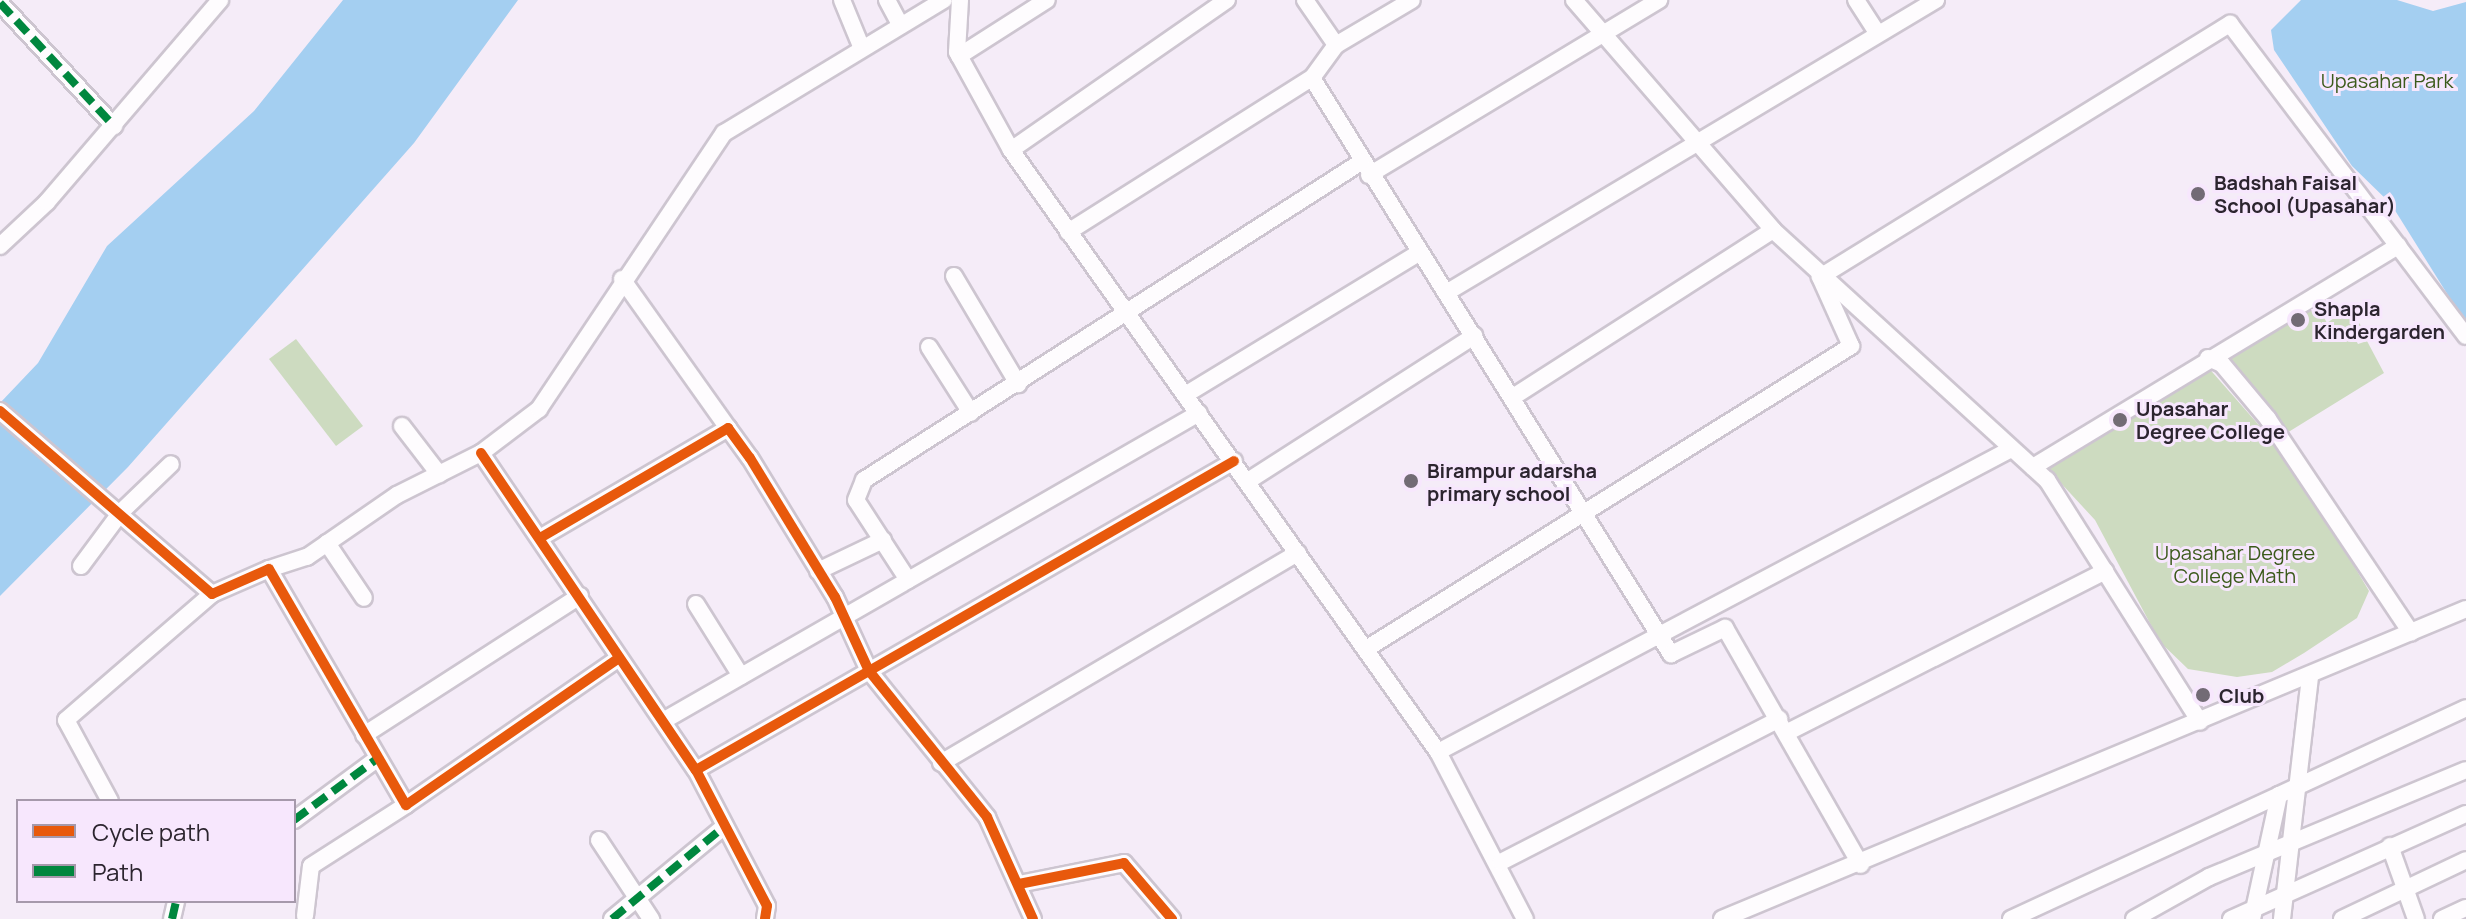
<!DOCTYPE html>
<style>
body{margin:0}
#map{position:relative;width:2466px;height:919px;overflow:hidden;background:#f5ecf8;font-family:Manrope,sans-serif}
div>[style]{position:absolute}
.green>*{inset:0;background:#cddbc0}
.water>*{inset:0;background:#a4cff1}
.roads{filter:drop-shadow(2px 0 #cdc5d0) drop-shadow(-2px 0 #cdc5d0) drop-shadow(0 2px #cdc5d0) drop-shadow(0 -2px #cdc5d0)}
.minor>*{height:16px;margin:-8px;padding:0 8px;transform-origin:8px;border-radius:8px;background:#fefcfe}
.quiet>*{height:8px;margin-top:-4px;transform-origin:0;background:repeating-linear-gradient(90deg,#00873e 0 16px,transparent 0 24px)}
.cycleway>*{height:10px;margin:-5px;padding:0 5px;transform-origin:5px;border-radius:5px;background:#e8590c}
.dots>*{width:22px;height:22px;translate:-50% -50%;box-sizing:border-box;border:4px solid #f7e7fd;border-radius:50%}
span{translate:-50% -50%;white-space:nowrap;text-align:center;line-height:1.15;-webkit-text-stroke:6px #f7e7fd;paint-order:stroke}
.park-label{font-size:20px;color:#3b5a1b}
.poi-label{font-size:20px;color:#2c252f;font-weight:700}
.left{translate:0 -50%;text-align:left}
.legend{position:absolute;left:16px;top:799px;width:280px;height:104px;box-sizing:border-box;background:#f7e7fd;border:2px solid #a699ab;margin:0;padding:10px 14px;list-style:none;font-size:24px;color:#2c252f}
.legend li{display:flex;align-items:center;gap:16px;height:40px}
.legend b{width:40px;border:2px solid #a699ab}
</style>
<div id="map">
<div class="green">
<i style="clip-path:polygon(2312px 296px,2327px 323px,2348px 308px,2362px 327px,2353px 335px,2358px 344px,2367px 341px,2384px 373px,2285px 434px,2222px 357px)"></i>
<i style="clip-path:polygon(296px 339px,363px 426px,336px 446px,269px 359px)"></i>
<i style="clip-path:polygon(2206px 365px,2293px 464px,2369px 591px,2357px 618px,2304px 653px,2272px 672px,2237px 677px,2188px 669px,2160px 642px,2095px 520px,2046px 467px)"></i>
</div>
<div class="water">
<i style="clip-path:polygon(343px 0,518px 0,414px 143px,128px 467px,0 596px,0 403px,38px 363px,107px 246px,254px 111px)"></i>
<i style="clip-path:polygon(2301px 0,2397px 0,2433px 11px,2466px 2px,2466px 324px,2391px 204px,2352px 166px,2274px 50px,2271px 30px)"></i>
</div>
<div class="roads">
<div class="minor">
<i style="left:842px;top:0;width:50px;rotate:67.6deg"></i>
<i style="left:887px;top:0;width:27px;rotate:62deg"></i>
<i style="left:960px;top:0;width:52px;rotate:93.3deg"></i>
<i style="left:957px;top:52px;width:112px;rotate:61.1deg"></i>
<i style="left:1011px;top:150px;width:738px;rotate:54.65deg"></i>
<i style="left:1438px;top:752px;width:188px;rotate:62.5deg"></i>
<i style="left:1305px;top:0;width:55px;rotate:55.4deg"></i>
<i style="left:1336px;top:45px;width:41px;rotate:126deg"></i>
<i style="left:1312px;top:78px;width:679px;rotate:58.07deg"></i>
<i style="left:1671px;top:654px;width:60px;rotate:-25.7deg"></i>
<i style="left:1725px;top:628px;width:273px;rotate:60.2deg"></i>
<i style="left:1574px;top:0;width:304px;rotate:49.1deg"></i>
<i style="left:1773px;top:230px;width:371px;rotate:42.4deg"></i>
<i style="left:2047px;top:480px;width:286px;rotate:57.7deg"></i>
<i style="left:1856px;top:0;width:40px;rotate:57.1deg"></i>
<i style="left:0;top:3px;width:168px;rotate:47.2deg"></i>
<i style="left:1336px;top:45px;width:88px;rotate:-30.6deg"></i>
<i style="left:959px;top:56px;width:104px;rotate:-32.5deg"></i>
<i style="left:1011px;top:150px;width:263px;rotate:-34.8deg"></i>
<i style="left:1369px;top:175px;width:339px;rotate:-31.1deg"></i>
<i style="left:1068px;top:232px;width:289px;rotate:-32.3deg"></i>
<i style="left:0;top:246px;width:64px;rotate:-43.1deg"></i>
<i style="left:47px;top:202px;width:266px;rotate:-49.4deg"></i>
<i style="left:954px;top:276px;width:126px;rotate:59.3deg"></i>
<i style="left:622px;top:279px;width:183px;rotate:54.6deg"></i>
<i style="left:1446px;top:293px;width:571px;rotate:-30.88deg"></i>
<i style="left:929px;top:347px;width:78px;rotate:57.5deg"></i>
<i style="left:2208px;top:358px;width:15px;rotate:23deg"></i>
<i style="left:2222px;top:364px;width:72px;rotate:50.1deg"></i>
<i style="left:2268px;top:419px;width:257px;rotate:56.2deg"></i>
<i style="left:1185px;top:395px;width:275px;rotate:-31.3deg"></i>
<i style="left:1513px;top:397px;width:309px;rotate:-32.7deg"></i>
<i style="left:0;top:411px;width:280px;rotate:40.8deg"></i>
<i style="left:212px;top:594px;width:62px;rotate:-23.7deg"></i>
<i style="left:269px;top:569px;width:273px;rotate:59.9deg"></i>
<i style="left:406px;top:805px;width:259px;rotate:-34.6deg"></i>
<i style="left:402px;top:426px;width:61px;rotate:52.4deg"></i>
<i style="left:481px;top:453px;width:383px;rotate:55.9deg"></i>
<i style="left:696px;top:770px;width:153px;rotate:62.4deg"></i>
<i style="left:767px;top:906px;width:13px;rotate:99deg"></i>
<i style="left:2033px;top:467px;width:427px;rotate:-31.2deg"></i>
<i style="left:1248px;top:481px;width:269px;rotate:-32.7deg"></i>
<i style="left:540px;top:538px;width:218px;rotate:-30.3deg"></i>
<i style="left:728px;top:428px;width:37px;rotate:54deg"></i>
<i style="left:750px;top:458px;width:163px;rotate:58.6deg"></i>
<i style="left:835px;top:597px;width:81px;rotate:65.3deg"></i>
<i style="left:869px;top:671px;width:199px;rotate:150.2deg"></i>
<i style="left:327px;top:543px;width:66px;rotate:56.1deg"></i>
<i style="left:81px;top:566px;width:67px;rotate:-53.5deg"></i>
<i style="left:121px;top:512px;width:69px;rotate:-43.8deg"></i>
<i style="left:269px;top:569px;width:40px;rotate:-18deg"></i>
<i style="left:307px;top:557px;width:109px;rotate:-34.6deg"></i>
<i style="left:397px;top:495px;width:94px;rotate:-26.6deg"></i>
<i style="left:481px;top:453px;width:73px;rotate:-37.2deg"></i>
<i style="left:539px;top:409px;width:332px;rotate:-56.2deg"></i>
<i style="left:724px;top:133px;width:257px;rotate:-31.2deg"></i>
<i style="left:818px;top:571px;width:72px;rotate:-25.5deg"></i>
<i style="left:908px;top:580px;width:95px;rotate:-123deg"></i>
<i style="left:856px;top:500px;width:22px;rotate:-68deg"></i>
<i style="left:864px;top:480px;width:590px;rotate:-32.61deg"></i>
<i style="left:696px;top:604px;width:85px;rotate:58deg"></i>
<i style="left:1366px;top:649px;width:572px;rotate:-31.99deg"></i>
<i style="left:1851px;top:346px;width:76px;rotate:-114.2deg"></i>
<i style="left:1820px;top:277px;width:482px;rotate:-31.7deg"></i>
<i style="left:2230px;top:24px;width:391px;rotate:52.9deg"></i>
<i style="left:663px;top:721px;width:618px;rotate:-29.88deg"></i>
<i style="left:1786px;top:733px;width:358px;rotate:-26.9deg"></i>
<i style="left:364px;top:735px;width:257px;rotate:-32.8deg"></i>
<i style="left:1438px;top:752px;width:648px;rotate:-27.87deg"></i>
<i style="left:941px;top:763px;width:414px;rotate:-30.5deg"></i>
<i style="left:110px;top:801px;width:92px;rotate:-118.5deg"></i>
<i style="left:66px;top:720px;width:193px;rotate:-40.8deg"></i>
<i style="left:294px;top:820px;width:104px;rotate:-36.4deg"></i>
<i style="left:599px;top:840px;width:95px;rotate:56.6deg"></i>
<i style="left:2390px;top:846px;width:77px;rotate:70.4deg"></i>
<i style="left:1501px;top:862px;width:313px;rotate:-27.2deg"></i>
<i style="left:1019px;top:884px;width:107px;rotate:-11.3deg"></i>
<i style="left:1124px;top:863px;width:74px;rotate:49.4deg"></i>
<i style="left:305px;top:916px;width:50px;rotate:-83.2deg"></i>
<i style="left:311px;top:866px;width:113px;rotate:-32.7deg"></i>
<i style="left:172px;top:919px;width:18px;rotate:-77deg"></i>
<i style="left:612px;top:919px;width:146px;rotate:-39.5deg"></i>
<i style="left:1033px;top:919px;width:112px;rotate:-114.3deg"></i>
<i style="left:987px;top:817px;width:188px;rotate:-128.9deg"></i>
<i style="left:869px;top:671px;width:421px;rotate:-29.9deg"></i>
<i style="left:1722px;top:919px;width:806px;rotate:-22.62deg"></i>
<i style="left:2011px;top:919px;width:295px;rotate:-24.8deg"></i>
<i style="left:2134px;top:919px;width:86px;rotate:-29.2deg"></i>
<i style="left:2209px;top:877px;width:278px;rotate:-22.6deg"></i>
<i style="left:2231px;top:919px;width:257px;rotate:-24.1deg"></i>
<i style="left:2252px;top:919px;width:127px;rotate:-77.7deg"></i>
<i style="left:2279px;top:795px;width:206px;rotate:-24.9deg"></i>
<i style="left:2282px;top:919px;width:245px;rotate:-83.4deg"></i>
<i style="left:2342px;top:919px;width:137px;rotate:-25.4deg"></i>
<i style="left:2442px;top:919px;width:26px;rotate:-25deg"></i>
</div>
</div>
<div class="quiet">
<i style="left:0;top:3px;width:168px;rotate:47.2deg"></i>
<i style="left:294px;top:820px;width:104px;rotate:-36.4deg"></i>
<i style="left:172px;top:919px;width:18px;rotate:-77deg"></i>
<i style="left:612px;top:919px;width:146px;rotate:-39.5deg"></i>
</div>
<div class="cycleway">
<i style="left:0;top:411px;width:280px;rotate:40.8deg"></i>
<i style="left:212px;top:594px;width:62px;rotate:-23.7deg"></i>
<i style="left:269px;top:569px;width:273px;rotate:59.9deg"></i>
<i style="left:406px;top:805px;width:259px;rotate:-34.6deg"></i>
<i style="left:481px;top:453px;width:383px;rotate:55.9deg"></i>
<i style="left:696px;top:770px;width:153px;rotate:62.4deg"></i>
<i style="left:767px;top:906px;width:13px;rotate:99deg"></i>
<i style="left:540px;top:538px;width:218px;rotate:-30.3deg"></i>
<i style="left:728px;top:428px;width:37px;rotate:54deg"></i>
<i style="left:750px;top:458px;width:163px;rotate:58.6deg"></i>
<i style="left:835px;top:597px;width:81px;rotate:65.3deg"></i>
<i style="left:869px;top:671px;width:199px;rotate:150.2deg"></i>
<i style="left:1019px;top:884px;width:107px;rotate:-11.3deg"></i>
<i style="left:1124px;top:863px;width:74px;rotate:49.4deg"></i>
<i style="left:1033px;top:919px;width:112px;rotate:-114.3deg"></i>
<i style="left:987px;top:817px;width:188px;rotate:-128.9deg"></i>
<i style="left:869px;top:671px;width:421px;rotate:-29.9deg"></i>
</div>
<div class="dots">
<i style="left:2198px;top:194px;background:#726b75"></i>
<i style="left:2298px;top:320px;background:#726b75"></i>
<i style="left:2120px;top:420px;background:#726b75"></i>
<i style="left:1411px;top:481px;background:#726b75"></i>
<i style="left:2203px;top:695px;background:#726b75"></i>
</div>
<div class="park-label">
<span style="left:2387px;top:80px">Upasahar Park</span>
<span style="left:2235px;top:564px">Upasahar Degree<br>College Math</span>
</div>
<div class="poi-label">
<span class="left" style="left:2214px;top:194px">Badshah Faisal<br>School (Upasahar)</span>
<span class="left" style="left:2314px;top:320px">Shapla<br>Kindergarden</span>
<span class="left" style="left:2136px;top:420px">Upasahar<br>Degree College</span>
<span class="left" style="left:1427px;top:482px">Birampur adarsha<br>primary school</span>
<span class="left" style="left:2219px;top:695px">Club</span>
</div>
<ul class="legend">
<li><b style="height:10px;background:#e8590c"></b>Cycle path</li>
<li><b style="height:10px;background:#00873e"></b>Path</li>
</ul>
</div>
